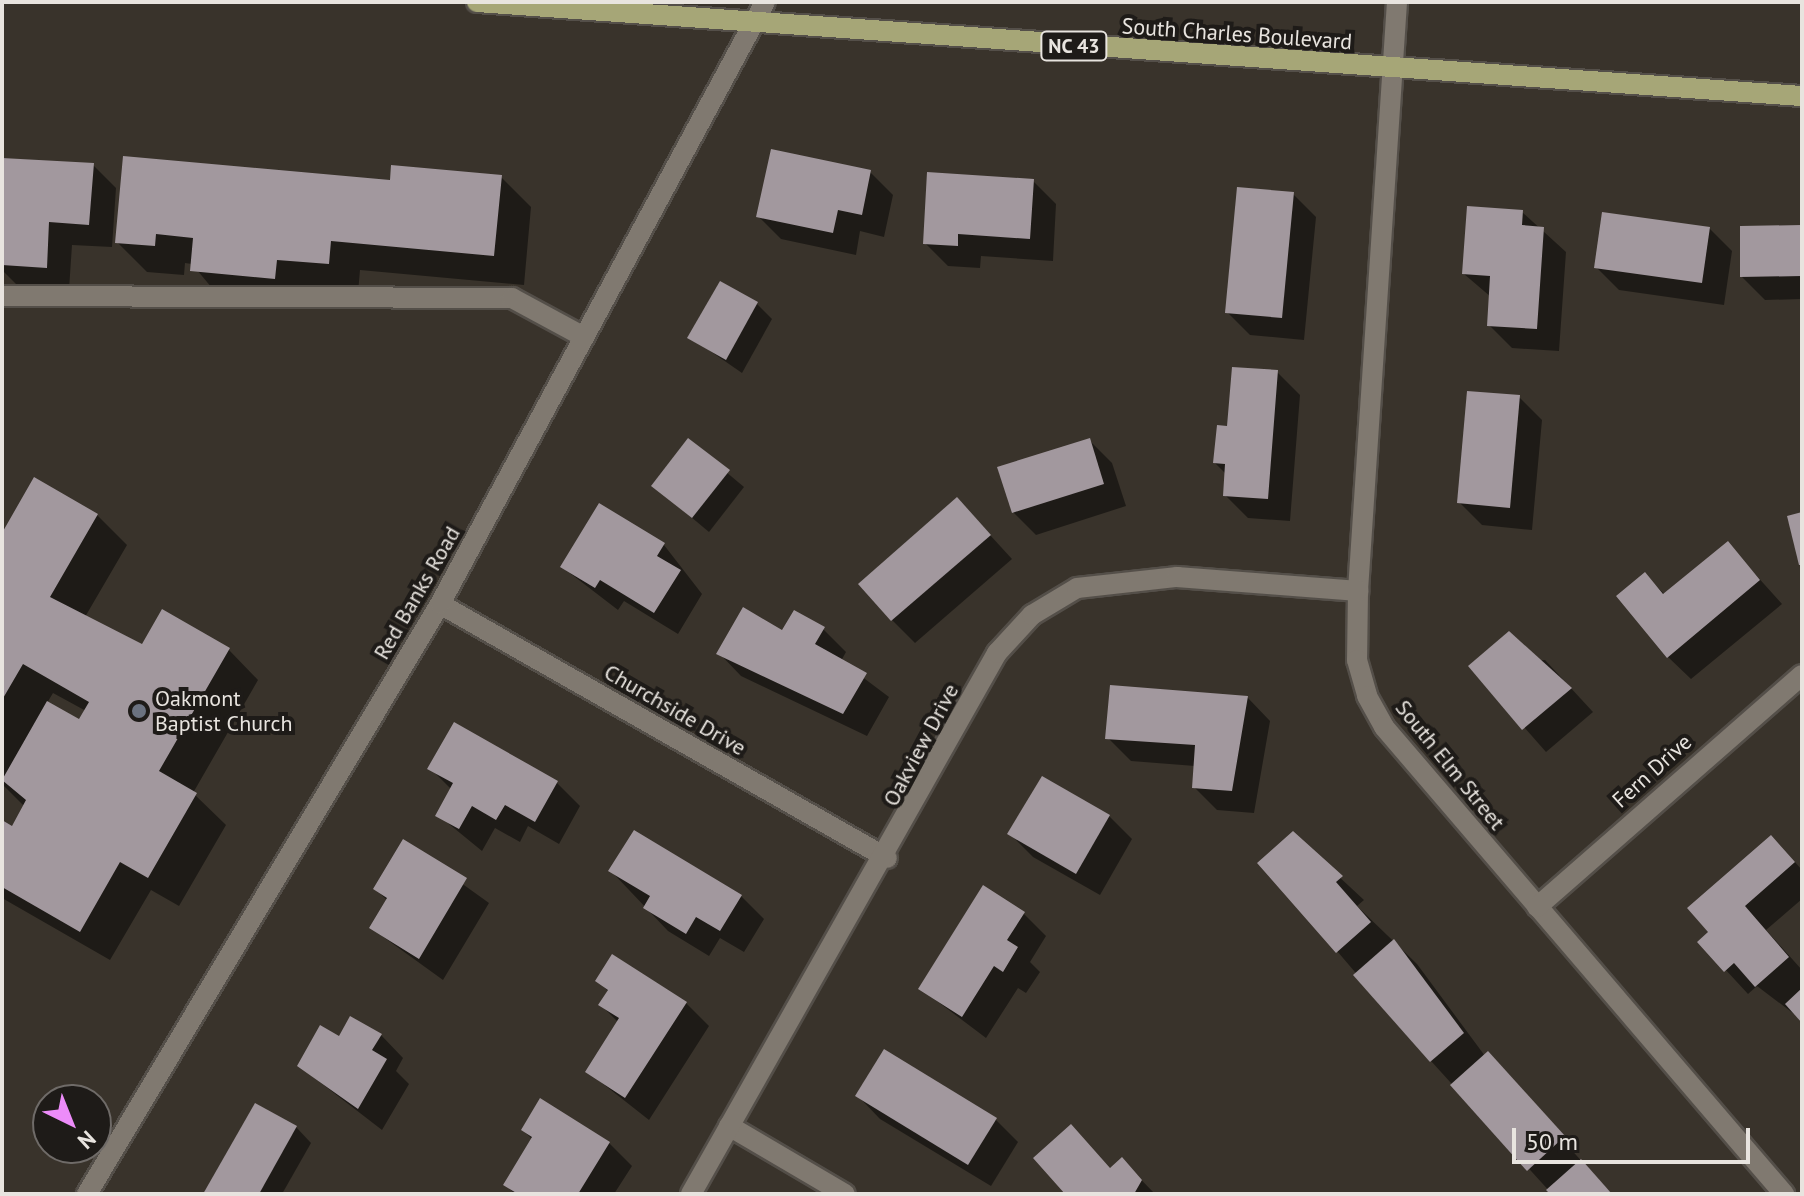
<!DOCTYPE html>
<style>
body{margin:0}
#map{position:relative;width:1804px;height:1196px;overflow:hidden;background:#39332b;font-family:"PT Sans",sans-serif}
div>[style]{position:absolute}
.shadow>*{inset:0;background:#0007}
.building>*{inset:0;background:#a2989e}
.roads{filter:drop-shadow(2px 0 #544f49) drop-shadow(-2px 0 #544f49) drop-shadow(0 2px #544f49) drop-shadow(0 -2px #544f49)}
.minor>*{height:20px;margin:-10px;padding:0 10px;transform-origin:10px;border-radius:10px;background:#807970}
.major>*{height:20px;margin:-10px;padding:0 10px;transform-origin:10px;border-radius:10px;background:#a6a677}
.dots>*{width:22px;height:22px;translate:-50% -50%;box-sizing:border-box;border:4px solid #1e1b18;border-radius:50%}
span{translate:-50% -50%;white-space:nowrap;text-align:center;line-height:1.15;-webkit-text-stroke:8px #1e1b18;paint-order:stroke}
.shield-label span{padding:2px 6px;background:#1e1b18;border:2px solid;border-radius:6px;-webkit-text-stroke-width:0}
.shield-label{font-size:20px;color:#e8e4df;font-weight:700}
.street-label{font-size:22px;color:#e8e4df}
.poi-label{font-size:22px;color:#e8e4df}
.left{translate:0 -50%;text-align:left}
.frame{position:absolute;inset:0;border:4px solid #e8e4df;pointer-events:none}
.north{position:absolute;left:32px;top:1084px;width:80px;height:80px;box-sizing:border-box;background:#1e1b18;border:2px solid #6f6b68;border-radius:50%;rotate:137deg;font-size:22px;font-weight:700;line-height:32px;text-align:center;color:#e8e4df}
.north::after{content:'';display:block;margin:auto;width:28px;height:36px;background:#ed8cf9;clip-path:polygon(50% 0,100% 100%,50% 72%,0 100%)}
.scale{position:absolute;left:1512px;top:1128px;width:238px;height:36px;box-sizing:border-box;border:4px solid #e8e4df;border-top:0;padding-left:10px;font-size:24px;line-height:28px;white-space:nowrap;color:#e8e4df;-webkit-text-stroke:6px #1e1b18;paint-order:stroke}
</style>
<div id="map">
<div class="shadow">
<i style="clip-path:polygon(93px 165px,116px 188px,112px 247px,72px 245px,69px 290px,19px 287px,2px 270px,2px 169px)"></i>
<i style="clip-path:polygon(870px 172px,893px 195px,884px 237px,860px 231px,856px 255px,781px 239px,758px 216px)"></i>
<i style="clip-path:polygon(501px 177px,531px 207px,524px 285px,360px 270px,358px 293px,306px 288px,304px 308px,222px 300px,192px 264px,185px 263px,184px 275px,147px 272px,117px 242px,391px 183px)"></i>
<i style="clip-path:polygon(1033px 181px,1056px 204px,1053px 261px,981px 256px,980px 268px,948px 266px,925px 243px)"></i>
<i style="clip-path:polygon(1293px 194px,1316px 217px,1304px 340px,1250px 335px,1227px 312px)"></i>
<i style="clip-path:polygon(1522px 212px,1566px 252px,1559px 351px,1512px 348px,1489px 325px,1491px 297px,1464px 274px)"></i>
<i style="clip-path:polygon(1802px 227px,1802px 299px,1765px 300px,1742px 277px)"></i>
<i style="clip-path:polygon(1709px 228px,1732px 251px,1724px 305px,1619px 290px,1596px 267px)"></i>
<i style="clip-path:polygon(757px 304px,772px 319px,742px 373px,690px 337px)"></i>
<i style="clip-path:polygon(1277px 372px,1300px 395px,1290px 521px,1248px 518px,1225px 495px,1226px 474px,1215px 463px,1229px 428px)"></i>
<i style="clip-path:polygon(1519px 397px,1542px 420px,1532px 530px,1482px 525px,1459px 502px)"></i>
<i style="clip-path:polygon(1089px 440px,1112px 463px,1126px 506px,1036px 535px,1013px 512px)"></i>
<i style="clip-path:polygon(689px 441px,744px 487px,709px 532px,654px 486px)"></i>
<i style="clip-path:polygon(957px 499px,1012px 559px,915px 643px,892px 620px)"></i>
<i style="clip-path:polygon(evenodd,97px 515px,127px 545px,85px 617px,143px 647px,229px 650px,258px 680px,193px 793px,226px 825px,179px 906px,151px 890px,110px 960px,2px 898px,2px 823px,12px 828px,25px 807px,2px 784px,2px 537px,97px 515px,53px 693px,86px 711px,79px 722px,47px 703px,53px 693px)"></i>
<i style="clip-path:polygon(1728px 544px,1782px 604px,1691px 679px,1668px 657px,1645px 574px,1665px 595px)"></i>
<i style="clip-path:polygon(664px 545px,702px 594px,678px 634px,624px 601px,618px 610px,562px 567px)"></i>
<i style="clip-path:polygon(823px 629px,846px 652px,841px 661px,889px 697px,867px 736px,741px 676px,719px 653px,783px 632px)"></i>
<i style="clip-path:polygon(1545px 660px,1593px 712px,1546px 752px,1470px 666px)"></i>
<i style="clip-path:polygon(1248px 698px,1270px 721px,1254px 813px,1217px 810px,1194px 787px,1195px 766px,1131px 761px,1108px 738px)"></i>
<i style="clip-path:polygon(455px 725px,557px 783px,580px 806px,559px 844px,528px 826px,520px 842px,495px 828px,482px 851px,438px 815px,452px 790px,430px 768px)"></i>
<i style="clip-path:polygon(1109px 816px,1132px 839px,1100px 895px,1033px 857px,1010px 834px)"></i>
<i style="clip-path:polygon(1293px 834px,1364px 900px,1357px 906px,1417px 964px,1485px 1056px,1612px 1194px,1552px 1194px,1431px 1061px,1337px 951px)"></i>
<i style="clip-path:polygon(404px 842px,489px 903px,443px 980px,371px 928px,388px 901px,375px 889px)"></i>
<i style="clip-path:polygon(1794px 861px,1802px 870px,1802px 899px,1766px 930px,1802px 970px,1802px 1020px,1757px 986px,1748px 994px,1700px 942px)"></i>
<i style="clip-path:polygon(611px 871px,741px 896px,764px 919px,744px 952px,720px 938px,709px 956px,668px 931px)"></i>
<i style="clip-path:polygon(1023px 913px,1046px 936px,1030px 962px,1040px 972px,1026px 993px,1018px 988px,986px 1038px,921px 989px)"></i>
<i style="clip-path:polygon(597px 980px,686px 1003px,709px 1026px,649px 1120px,588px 1072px,619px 1023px,601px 1005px,609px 992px)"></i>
<i style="clip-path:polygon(381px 1035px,403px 1058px,396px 1071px,409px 1084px,382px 1130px,299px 1066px,339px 1039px)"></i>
<i style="clip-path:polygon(858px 1096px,995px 1119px,1018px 1142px,991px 1186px,880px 1119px)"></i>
<i style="clip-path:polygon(296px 1127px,311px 1143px,282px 1194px,206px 1194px)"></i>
<i style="clip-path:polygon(523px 1130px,609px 1143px,632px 1166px,614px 1194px,515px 1194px,505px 1184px,533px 1140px)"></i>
<i style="clip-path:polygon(1122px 1160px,1155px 1194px,1068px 1194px,1111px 1170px)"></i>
</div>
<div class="building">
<i style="clip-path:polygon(771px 149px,871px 170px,862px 215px,838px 210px,833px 233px,756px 217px)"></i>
<i style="clip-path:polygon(123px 156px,390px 180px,391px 165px,502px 175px,494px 256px,331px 241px,329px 264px,277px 260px,275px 279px,190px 271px,193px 238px,156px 234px,155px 246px,115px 243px)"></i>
<i style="clip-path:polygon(2px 158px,94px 163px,89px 225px,49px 222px,47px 268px,2px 265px)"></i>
<i style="clip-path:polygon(927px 172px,1034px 179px,1030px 239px,958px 234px,958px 246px,923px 244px)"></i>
<i style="clip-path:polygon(1237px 187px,1294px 192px,1282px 318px,1225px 313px)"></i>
<i style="clip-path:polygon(1467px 206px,1523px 210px,1522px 225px,1544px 227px,1537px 329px,1487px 326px,1490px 276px,1462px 274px)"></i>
<i style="clip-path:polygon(1602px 212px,1710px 227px,1702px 283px,1594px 268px)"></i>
<i style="clip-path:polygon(1802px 225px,1802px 276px,1740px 277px,1740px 226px)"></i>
<i style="clip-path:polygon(720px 281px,758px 302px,726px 360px,687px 338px)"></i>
<i style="clip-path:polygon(1232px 367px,1278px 370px,1268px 499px,1223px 496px,1225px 464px,1213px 463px,1217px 425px,1227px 426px)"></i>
<i style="clip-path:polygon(1467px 391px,1520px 395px,1510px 508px,1457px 503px)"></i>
<i style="clip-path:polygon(688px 438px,730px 470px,692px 518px,651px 486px)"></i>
<i style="clip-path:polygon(1090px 438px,1104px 484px,1012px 513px,997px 467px)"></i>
<i style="clip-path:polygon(34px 477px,98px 514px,50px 597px,142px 644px,162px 609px,230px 648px,159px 771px,197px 793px,148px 878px,120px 862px,80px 932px,2px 887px,2px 820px,12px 826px,26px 800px,2px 780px,47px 701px,79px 719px,89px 702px,23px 664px,2px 700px,2px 533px)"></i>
<i style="clip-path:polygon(957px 497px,991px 535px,891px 621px,858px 584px)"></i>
<i style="clip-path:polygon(599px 503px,665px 543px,657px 556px,681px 570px,654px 613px,600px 580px,595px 588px,560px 567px)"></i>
<i style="clip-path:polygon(1802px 512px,1802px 565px,1799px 565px,1787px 516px)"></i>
<i style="clip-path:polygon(1728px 541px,1760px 580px,1667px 658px,1616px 596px,1645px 572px,1663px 594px)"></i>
<i style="clip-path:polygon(743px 607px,782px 630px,794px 610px,825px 627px,815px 644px,867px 673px,843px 714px,716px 654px)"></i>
<i style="clip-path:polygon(1509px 631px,1572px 688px,1522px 730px,1468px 666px)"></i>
<i style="clip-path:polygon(1110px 685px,1248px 696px,1232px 791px,1192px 788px,1195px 745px,1105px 739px)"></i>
<i style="clip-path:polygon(454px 722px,558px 781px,535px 822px,505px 805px,496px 820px,472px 806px,459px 829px,435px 816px,453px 783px,427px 769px)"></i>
<i style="clip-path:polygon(1042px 776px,1110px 815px,1076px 874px,1007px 834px)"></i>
<i style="clip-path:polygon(634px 830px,742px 895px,720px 931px,696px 917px,686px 934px,643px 908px,650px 896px,608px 871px)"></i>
<i style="clip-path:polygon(1293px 831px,1343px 876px,1336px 882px,1371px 922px,1336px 953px,1257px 863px)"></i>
<i style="clip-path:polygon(1771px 835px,1795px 862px,1745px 906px,1789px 957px,1755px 987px,1734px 963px,1724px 972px,1697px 942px,1708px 932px,1687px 908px)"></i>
<i style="clip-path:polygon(403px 839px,467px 878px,419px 959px,369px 928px,387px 898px,373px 889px)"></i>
<i style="clip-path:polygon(983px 885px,1025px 912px,1007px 940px,1018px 947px,1003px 972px,994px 966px,962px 1017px,918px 989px)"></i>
<i style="clip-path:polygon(1394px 939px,1464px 1033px,1430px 1062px,1353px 975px)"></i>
<i style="clip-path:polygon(612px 954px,687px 1002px,625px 1098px,585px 1072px,619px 1018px,598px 1005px,608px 990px,595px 981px)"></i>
<i style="clip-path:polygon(1802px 988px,1802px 1023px,1785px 1004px)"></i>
<i style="clip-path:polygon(350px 1016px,382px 1034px,372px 1050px,387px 1059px,358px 1109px,297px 1066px,320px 1025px,339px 1036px)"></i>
<i style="clip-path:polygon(884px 1049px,997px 1118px,968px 1165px,855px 1096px)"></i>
<i style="clip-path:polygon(1488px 1051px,1565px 1136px,1527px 1171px,1450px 1085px)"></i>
<i style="clip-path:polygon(540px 1098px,610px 1142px,578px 1194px,518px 1194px,503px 1185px,532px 1137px,521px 1130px)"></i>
<i style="clip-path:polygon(255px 1103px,297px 1126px,259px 1194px,203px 1194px)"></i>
<i style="clip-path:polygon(1071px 1124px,1110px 1168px,1122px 1157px,1142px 1180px,1134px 1194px,1065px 1194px,1033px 1158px)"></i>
<i style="clip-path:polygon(1581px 1159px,1612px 1194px,1550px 1194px,1546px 1190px)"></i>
</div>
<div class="roads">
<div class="minor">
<i style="left:1397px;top:2px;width:590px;rotate:93.79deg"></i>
<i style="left:1358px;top:591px;width:69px;rotate:90.8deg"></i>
<i style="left:1357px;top:660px;width:37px;rotate:74deg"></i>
<i style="left:1367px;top:696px;width:35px;rotate:61deg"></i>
<i style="left:1384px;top:727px;width:615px;rotate:49.42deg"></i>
<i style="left:2px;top:296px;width:510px;rotate:0.22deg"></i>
<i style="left:512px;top:298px;width:82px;rotate:28.4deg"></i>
<i style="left:440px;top:604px;width:514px;rotate:29.61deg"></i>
<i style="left:1537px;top:907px;width:352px;rotate:-41.2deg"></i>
<i style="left:729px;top:1126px;width:134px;rotate:30.4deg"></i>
<i style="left:87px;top:1194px;width:688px;rotate:-59.11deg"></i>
<i style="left:440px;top:604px;width:684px;rotate:-61.64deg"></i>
<i style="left:691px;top:1194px;width:622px;rotate:-60.51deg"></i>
<i style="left:997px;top:653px;width:52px;rotate:-47.4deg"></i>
<i style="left:1032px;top:615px;width:52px;rotate:-31deg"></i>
<i style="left:1077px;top:588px;width:101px;rotate:-6.3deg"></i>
<i style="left:1177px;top:577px;width:182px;rotate:4.4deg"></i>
</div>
<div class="major">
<i style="left:477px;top:2px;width:1328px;rotate:4.06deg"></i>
</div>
</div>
<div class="dots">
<i style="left:139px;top:711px;background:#6b7280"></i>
</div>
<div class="shield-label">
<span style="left:1074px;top:46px">NC 43</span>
</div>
<div class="street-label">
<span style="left:1237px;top:34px;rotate:4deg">South Charles Boulevard</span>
<span style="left:417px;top:593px;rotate:-60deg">Red Banks Road</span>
<span style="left:675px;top:710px;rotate:30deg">Churchside Drive</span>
<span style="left:921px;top:745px;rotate:-62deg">Oakview Drive</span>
<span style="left:1450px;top:765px;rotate:51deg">South Elm Street</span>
<span style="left:1652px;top:771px;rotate:-42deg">Fern Drive</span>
</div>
<div class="poi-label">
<span class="left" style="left:155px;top:711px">Oakmont<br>Baptist Church</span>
</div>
<div class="frame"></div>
<div class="north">N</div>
<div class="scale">50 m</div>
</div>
